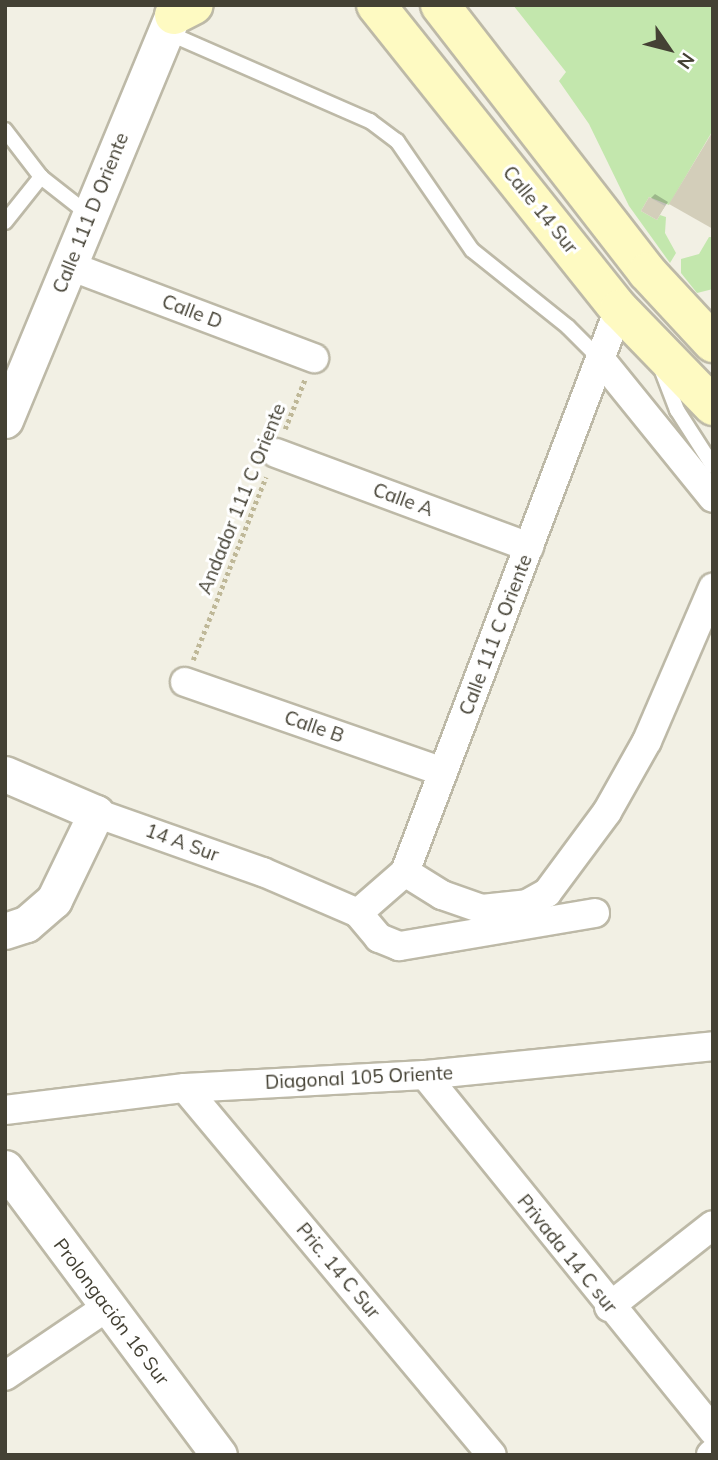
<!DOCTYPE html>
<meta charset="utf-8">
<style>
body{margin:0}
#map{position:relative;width:718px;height:1460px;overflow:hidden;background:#f2f0e4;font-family:Mulish,sans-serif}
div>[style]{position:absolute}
.green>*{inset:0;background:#c3e7ad}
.shadow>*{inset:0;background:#0003}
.building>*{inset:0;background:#d3ceba}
.path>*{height:4.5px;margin-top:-2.25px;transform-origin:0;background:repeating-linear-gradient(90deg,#bfb898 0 3.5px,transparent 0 7px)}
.roads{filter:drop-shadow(2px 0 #bdb9a7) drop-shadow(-2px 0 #bdb9a7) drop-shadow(0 2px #bdb9a7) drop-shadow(0 -2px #bdb9a7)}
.service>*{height:14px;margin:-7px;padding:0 7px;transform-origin:7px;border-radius:7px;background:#fff}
.minor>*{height:28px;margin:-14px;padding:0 14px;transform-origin:14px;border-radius:14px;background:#fff}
.tertiary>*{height:35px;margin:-17.5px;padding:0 17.5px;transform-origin:17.5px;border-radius:17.5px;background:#fff}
.secondary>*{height:38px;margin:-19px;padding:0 19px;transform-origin:19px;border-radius:19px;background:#fefac2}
span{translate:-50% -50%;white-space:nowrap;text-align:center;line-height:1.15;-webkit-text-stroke:6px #fff;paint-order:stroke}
.street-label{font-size:19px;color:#444134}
.frame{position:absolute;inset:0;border:7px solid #444134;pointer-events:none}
.north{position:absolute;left:634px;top:14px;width:70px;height:70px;-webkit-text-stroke:5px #fff;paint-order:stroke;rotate:125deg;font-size:19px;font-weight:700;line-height:28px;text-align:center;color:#444134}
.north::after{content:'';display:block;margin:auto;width:24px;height:32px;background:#444134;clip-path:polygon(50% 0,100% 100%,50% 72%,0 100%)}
</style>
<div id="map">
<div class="green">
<i style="clip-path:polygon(513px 5px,713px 5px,713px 130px,669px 205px,649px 197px,641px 211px,657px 220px,660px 215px,666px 217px,665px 233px,676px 253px,670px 263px,629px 206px,589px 124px,559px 81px,566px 72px)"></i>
<i style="clip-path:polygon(709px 237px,713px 237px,713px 289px,697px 293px,681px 273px,681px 259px,699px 254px)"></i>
</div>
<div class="shadow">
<i style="clip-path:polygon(655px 194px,668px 202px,657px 218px,651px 198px)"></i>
</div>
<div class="building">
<i style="clip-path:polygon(713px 131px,713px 229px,669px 204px)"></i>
<i style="clip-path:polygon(649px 197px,665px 206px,657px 220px,641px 211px)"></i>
</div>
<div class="path">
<i style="left:285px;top:429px;width:54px;rotate:-68.2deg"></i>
<i style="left:193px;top:660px;width:197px;rotate:-68.3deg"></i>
</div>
<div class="roads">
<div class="service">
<i style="left:166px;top:32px;width:223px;rotate:23.6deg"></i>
<i style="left:370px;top:121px;width:34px;rotate:37deg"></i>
<i style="left:397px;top:141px;width:132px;rotate:55.5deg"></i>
<i style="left:472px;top:250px;width:123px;rotate:38.7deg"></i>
<i style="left:568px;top:327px;width:47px;rotate:45deg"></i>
<i style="left:5px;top:130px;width:59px;rotate:52.5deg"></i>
<i style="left:41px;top:177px;width:60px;rotate:38.2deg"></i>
<i style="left:5px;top:222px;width:58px;rotate:-51.3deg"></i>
<i style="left:662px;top:371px;width:42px;rotate:69deg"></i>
<i style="left:677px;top:410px;width:67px;rotate:57.3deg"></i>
</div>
<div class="minor">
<i style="left:70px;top:266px;width:261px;rotate:20.7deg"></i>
<i style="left:602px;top:361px;width:176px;rotate:51deg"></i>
<i style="left:276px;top:453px;width:270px;rotate:20.4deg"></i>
<i style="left:185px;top:682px;width:273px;rotate:19.2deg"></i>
<i style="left:96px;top:813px;width:177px;rotate:19.5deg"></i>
<i style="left:263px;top:872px;width:103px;rotate:23.3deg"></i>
<i style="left:405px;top:872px;width:44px;rotate:31.9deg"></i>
<i style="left:442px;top:895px;width:42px;rotate:19.3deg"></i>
<i style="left:482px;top:909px;width:45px;rotate:-6.3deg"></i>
<i style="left:527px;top:904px;width:23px;rotate:-29deg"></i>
<i style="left:547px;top:893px;width:101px;rotate:-53.5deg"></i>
<i style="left:607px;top:812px;width:81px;rotate:-60.6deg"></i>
<i style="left:647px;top:741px;width:167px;rotate:-66.7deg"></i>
<i style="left:595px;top:913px;width:199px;rotate:170.4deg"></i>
<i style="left:399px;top:946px;width:22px;rotate:-158deg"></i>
<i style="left:379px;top:938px;width:33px;rotate:-130deg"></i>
<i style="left:358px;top:913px;width:62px;rotate:-41.1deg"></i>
<i style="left:405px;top:872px;width:602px;rotate:-69.19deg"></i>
<i style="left:425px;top:1075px;width:458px;rotate:51deg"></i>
<i style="left:185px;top:1088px;width:478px;rotate:50.1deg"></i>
<i style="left:5px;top:1110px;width:181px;rotate:-7deg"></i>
<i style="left:185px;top:1088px;width:240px;rotate:-3.1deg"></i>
<i style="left:425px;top:1075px;width:289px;rotate:-5.7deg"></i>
<i style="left:609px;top:1307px;width:132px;rotate:-38.3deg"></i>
<i style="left:5px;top:1376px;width:123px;rotate:-34.1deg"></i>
<i style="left:711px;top:1455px;width:3px;rotate:-45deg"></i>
</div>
<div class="tertiary">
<i style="left:5px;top:420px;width:449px;rotate:-67.5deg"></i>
<i style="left:5px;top:774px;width:99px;rotate:23.2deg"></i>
<i style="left:96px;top:813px;width:97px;rotate:115.8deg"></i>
<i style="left:54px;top:900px;width:37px;rotate:139deg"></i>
<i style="left:26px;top:924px;width:22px;rotate:162deg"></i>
<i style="left:5px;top:1168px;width:358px;rotate:53.3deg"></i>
</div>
<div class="secondary">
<i style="left:376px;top:5px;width:389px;rotate:51.4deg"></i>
<i style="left:619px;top:309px;width:135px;rotate:45.9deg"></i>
<i style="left:440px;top:5px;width:338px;rotate:52.2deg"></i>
<i style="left:647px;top:272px;width:97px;rotate:47.1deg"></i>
<i style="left:174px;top:15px;width:22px;rotate:-27deg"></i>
</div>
</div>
<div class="street-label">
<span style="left:540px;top:210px;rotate:51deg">Calle 14 Sur</span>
<span style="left:91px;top:213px;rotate:-68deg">Calle 111 D Oriente</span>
<span style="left:192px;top:312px;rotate:21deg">Calle D</span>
<span style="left:242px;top:499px;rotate:-68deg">Andador 111 C Oriente</span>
<span style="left:403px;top:500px;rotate:20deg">Calle A</span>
<span style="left:496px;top:635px;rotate:-69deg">Calle 111 C Oriente</span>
<span style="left:314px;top:727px;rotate:19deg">Calle B</span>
<span style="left:182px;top:843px;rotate:20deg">14 A Sur</span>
<span style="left:359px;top:1078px;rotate:-3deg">Diagonal 105 Oriente</span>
<span style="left:567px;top:1254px;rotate:51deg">Privada 14 C sur</span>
<span style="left:338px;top:1271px;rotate:50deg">Pric. 14 C Sur</span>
<span style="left:111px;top:1312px;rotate:53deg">Prolongación 16 Sur</span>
</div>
<div class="frame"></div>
<div class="north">N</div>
</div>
